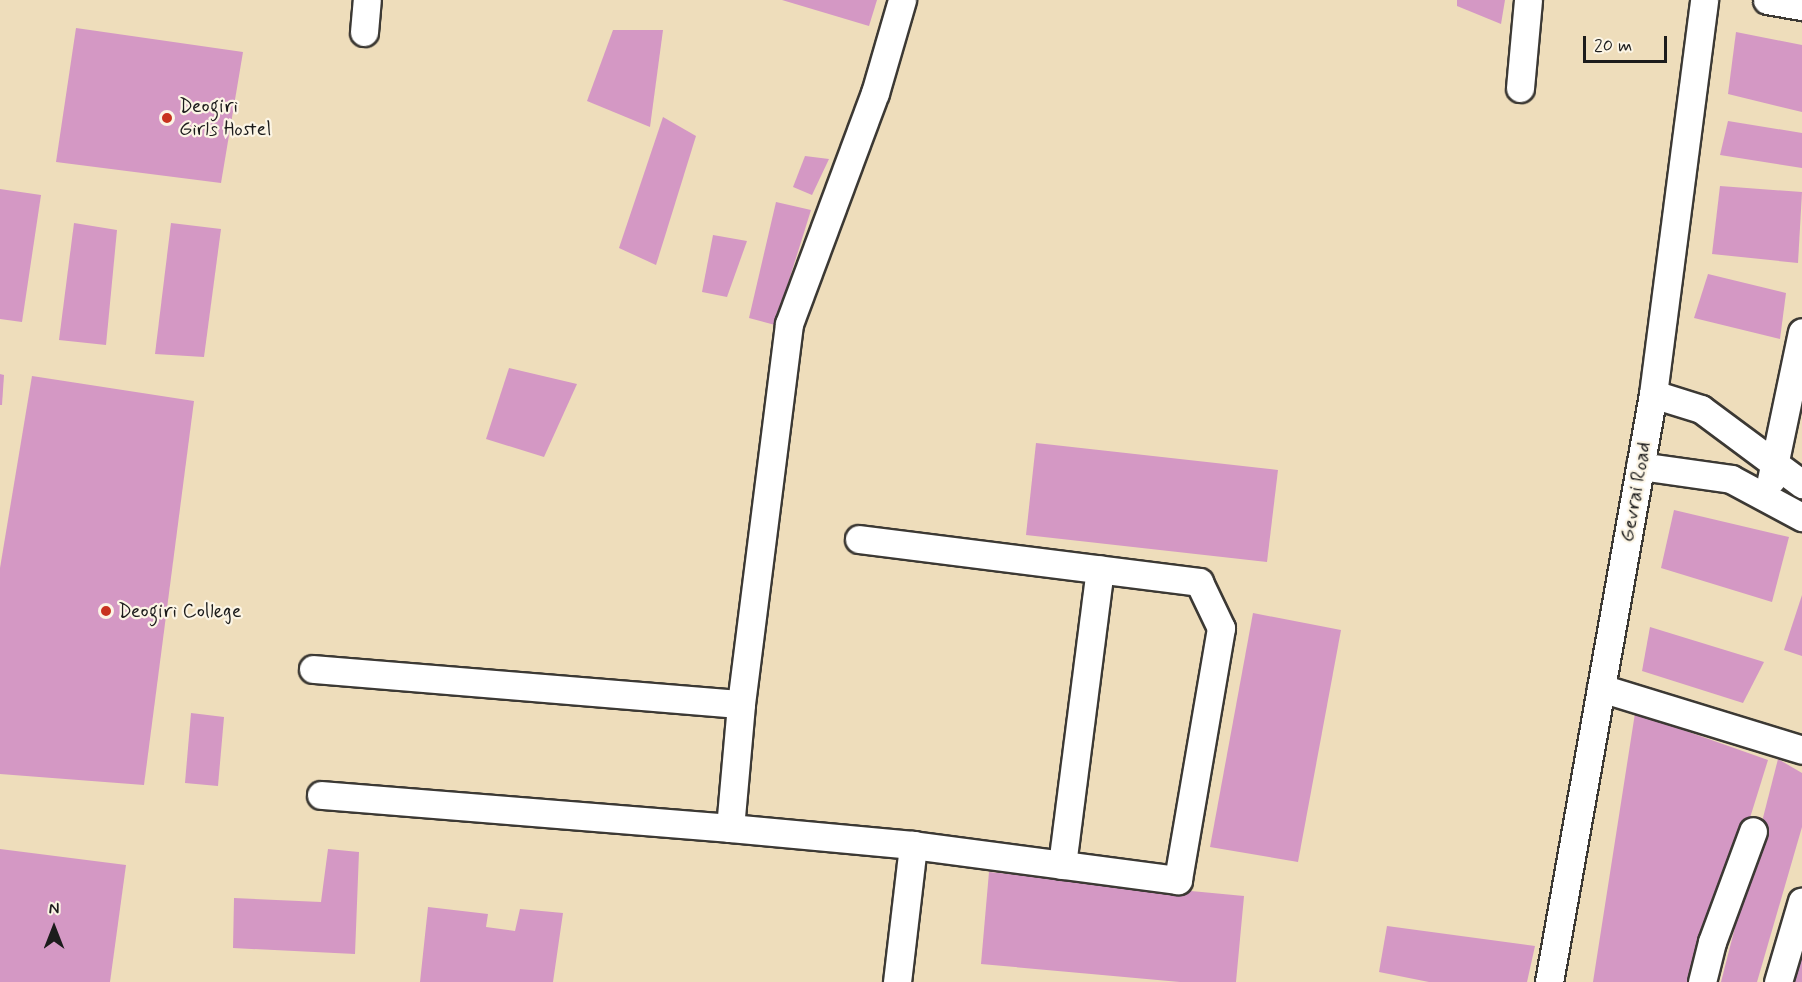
<!DOCTYPE html>
<style>
body{margin:0}
#map{position:relative;width:1802px;height:982px;overflow:hidden;background:#edb;font-family:Mynerve,sans-serif}
div>[style]{position:absolute}
.building>*{inset:0;background:#d498c4}
.roads{filter:drop-shadow(2px 0 #3c3934) drop-shadow(-2px 0 #3c3934) drop-shadow(0 2px #3c3934) drop-shadow(0 -2px #3c3934)}
.minor>*{height:27px;margin:-13.5px;padding:0 13.5px;transform-origin:13.5px;border-radius:13.5px;background:#fff}
.dots>*{width:16px;height:16px;translate:-50% -50%;box-sizing:border-box;border:3px solid #fcf5e5;border-radius:50%}
span{translate:-50% -50%;white-space:nowrap;text-align:center;line-height:1.15;-webkit-text-stroke:4.5px #fcf5e5;paint-order:stroke}
.poi-label{font-size:20px;color:#1c1c1c}
.left{translate:0 -50%;text-align:left}
.street-label{font-size:20px;color:#1c1c1c}
.north{position:absolute;left:24px;top:898px;width:60px;height:60px;-webkit-text-stroke:4px #fcf5e5;paint-order:stroke;rotate:0deg;font-size:16px;font-weight:700;line-height:24px;text-align:center;color:#1c1c1c}
.north::after{content:'';display:block;margin:auto;width:21px;height:27px;background:#1c1c1c;clip-path:polygon(50% 0,100% 100%,50% 72%,0 100%)}
.scale{position:absolute;left:1583px;top:36px;width:84px;height:27px;box-sizing:border-box;border:3px solid #1c1c1c;border-top:0;padding-left:8px;font-size:18px;line-height:21px;white-space:nowrap;color:#1c1c1c;-webkit-text-stroke:4px #fcf5e5;paint-order:stroke}
</style>
<div id="map">
<div class="building">
<i style="clip-path:polygon(782px 0,877px 0,869px 26px)"></i>
<i style="clip-path:polygon(1457px 0,1505px 0,1501px 24px,1457px 6px)"></i>
<i style="clip-path:polygon(76px 28px,243px 52px,221px 183px,56px 162px)"></i>
<i style="clip-path:polygon(613px 30px,663px 30px,650px 127px,587px 101px)"></i>
<i style="clip-path:polygon(1736px 32px,1802px 45px,1802px 112px,1728px 94px)"></i>
<i style="clip-path:polygon(663px 117px,696px 136px,656px 265px,619px 248px)"></i>
<i style="clip-path:polygon(1728px 121px,1802px 133px,1802px 168px,1720px 155px)"></i>
<i style="clip-path:polygon(805px 156px,829px 159px,812px 195px,793px 187px)"></i>
<i style="clip-path:polygon(1720px 186px,1802px 192px,1798px 263px,1712px 254px)"></i>
<i style="clip-path:polygon(0 189px,41px 195px,22px 322px,0 319px)"></i>
<i style="clip-path:polygon(776px 202px,811px 210px,775px 325px,749px 318px)"></i>
<i style="clip-path:polygon(74px 223px,117px 230px,106px 345px,59px 340px)"></i>
<i style="clip-path:polygon(171px 223px,221px 229px,204px 357px,155px 354px)"></i>
<i style="clip-path:polygon(713px 235px,747px 241px,727px 297px,702px 292px)"></i>
<i style="clip-path:polygon(1708px 274px,1786px 293px,1780px 339px,1694px 318px)"></i>
<i style="clip-path:polygon(509px 368px,577px 384px,544px 457px,486px 439px)"></i>
<i style="clip-path:polygon(0 374px,4px 375px,2px 405px,0 405px)"></i>
<i style="clip-path:polygon(32px 376px,194px 401px,144px 785px,0 774px,0 568px)"></i>
<i style="clip-path:polygon(1036px 443px,1278px 470px,1267px 562px,1026px 535px)"></i>
<i style="clip-path:polygon(1674px 510px,1789px 537px,1772px 602px,1661px 568px)"></i>
<i style="clip-path:polygon(1802px 595px,1802px 656px,1784px 650px)"></i>
<i style="clip-path:polygon(1253px 613px,1341px 630px,1298px 862px,1210px 847px)"></i>
<i style="clip-path:polygon(1650px 627px,1764px 662px,1743px 703px,1642px 671px)"></i>
<i style="clip-path:polygon(191px 713px,224px 717px,218px 786px,185px 783px)"></i>
<i style="clip-path:polygon(1635px 713px,1768px 760px,1699px 982px,1593px 982px)"></i>
<i style="clip-path:polygon(1778px 759px,1802px 773px,1802px 827px,1757px 982px,1721px 982px)"></i>
<i style="clip-path:polygon(0 849px,126px 865px,110px 982px,0 982px)"></i>
<i style="clip-path:polygon(328px 849px,359px 852px,355px 954px,233px 948px,234px 898px,321px 902px)"></i>
<i style="clip-path:polygon(989px 872px,1244px 896px,1236px 982px,1180px 982px,981px 964px)"></i>
<i style="clip-path:polygon(428px 907px,488px 914px,486px 927px,515px 931px,520px 909px,563px 913px,553px 982px,420px 982px)"></i>
<i style="clip-path:polygon(1802px 922px,1802px 982px,1786px 982px)"></i>
<i style="clip-path:polygon(1387px 926px,1535px 946px,1527px 982px,1429px 982px,1379px 972px)"></i>
</div>
<div class="roads">
<div class="minor">
<i style="left:1767px;top:0;width:36px;rotate:10deg"></i>
<i style="left:364px;top:32px;width:32px;rotate:-85deg"></i>
<i style="left:1520px;top:88px;width:88px;rotate:-84.8deg"></i>
<i style="left:1653px;top:394px;width:50px;rotate:17.4deg"></i>
<i style="left:1701px;top:409px;width:126px;rotate:36.6deg"></i>
<i style="left:1640px;top:466px;width:92px;rotate:8.1deg"></i>
<i style="left:1731px;top:479px;width:81px;rotate:28.2deg"></i>
<i style="left:1771px;top:480px;width:151px;rotate:-78.2deg"></i>
<i style="left:859px;top:539px;width:343px;rotate:7.2deg"></i>
<i style="left:1199px;top:582px;width:51px;rotate:64.4deg"></i>
<i style="left:1221px;top:628px;width:256px;rotate:99.7deg"></i>
<i style="left:1178px;top:880px;width:267px;rotate:-172.5deg"></i>
<i style="left:913px;top:845px;width:184px;rotate:-174.7deg"></i>
<i style="left:730px;top:828px;width:124px;rotate:-84.9deg"></i>
<i style="left:741px;top:704px;width:383px;rotate:-82.8deg"></i>
<i style="left:789px;top:324px;width:246px;rotate:-69.6deg"></i>
<i style="left:875px;top:93px;width:97px;rotate:-73.8deg"></i>
<i style="left:313px;top:669px;width:429px;rotate:4.7deg"></i>
<i style="left:1601px;top:688px;width:210px;rotate:17.1deg"></i>
<i style="left:321px;top:795px;width:410px;rotate:4.6deg"></i>
<i style="left:1062px;top:865px;width:298px;rotate:-82.7deg"></i>
<i style="left:897px;top:982px;width:138px;rotate:-83.3deg"></i>
<i style="left:1549px;top:982px;width:597px;rotate:-79.97deg"></i>
<i style="left:1653px;top:394px;width:397px;rotate:-82.6deg"></i>
<i style="left:1702px;top:982px;width:41px;rotate:-76deg"></i>
<i style="left:1712px;top:942px;width:118px;rotate:-69.7deg"></i>
<i style="left:1778px;top:982px;width:84px;rotate:-73.5deg"></i>
</div>
</div>
<div class="dots">
<i style="left:167px;top:118px;background:#c8321e"></i>
<i style="left:106px;top:611px;background:#c8321e"></i>
</div>
<div class="poi-label">
<span class="left" style="left:179px;top:118px">Deogiri<br>Girls Hostel</span>
<span class="left" style="left:118px;top:611px">Deogiri College</span>
</div>
<div class="street-label">
<span style="left:1636px;top:492px;rotate:-80deg">Gevrai Road</span>
</div>
<div class="north">N</div>
<div class="scale">20 m</div>
</div>
